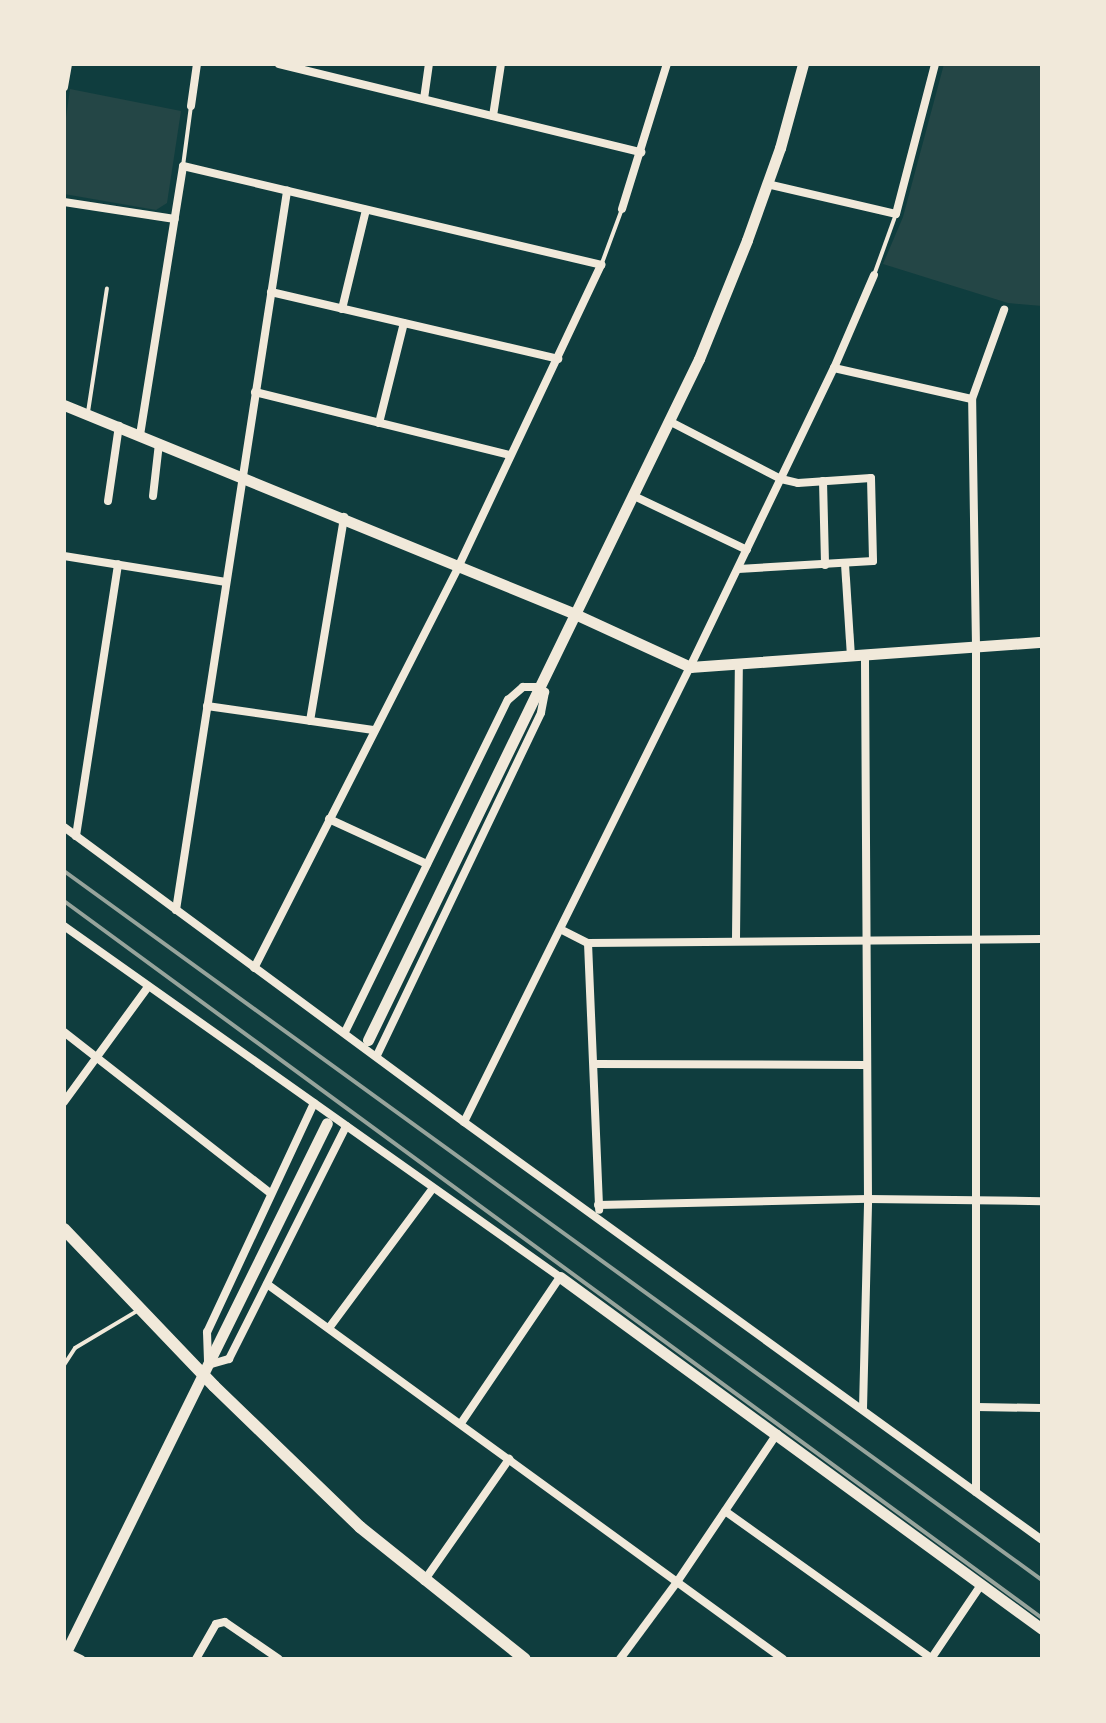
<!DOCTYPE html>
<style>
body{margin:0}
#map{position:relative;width:1106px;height:1723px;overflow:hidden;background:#0f3d3e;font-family:"Fira Sans",sans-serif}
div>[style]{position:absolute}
.green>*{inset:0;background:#244646}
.service>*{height:4px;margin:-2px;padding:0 2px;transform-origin:2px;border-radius:2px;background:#f1e9da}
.minor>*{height:8px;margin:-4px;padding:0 4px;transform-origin:4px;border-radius:4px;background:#f1e9da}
.tertiary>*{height:11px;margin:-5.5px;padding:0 5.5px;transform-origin:5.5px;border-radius:5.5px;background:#f1e9da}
.secondary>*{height:12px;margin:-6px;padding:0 6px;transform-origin:6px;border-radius:6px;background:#f1e9da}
.rail>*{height:4px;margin:-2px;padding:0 2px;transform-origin:2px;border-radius:2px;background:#97a49c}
span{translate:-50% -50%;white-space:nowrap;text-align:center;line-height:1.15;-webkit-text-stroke:6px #f1e9da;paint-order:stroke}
.frame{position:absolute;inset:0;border:66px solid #f1e9da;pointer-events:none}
</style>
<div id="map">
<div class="green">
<i style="clip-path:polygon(944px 64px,1042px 64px,1042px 306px,1008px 303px,883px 264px,903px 217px)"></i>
<i style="clip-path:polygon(70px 89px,181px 111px,167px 203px,156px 210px,64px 194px,64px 132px)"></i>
</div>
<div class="service">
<i style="left:183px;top:166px;width:61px;rotate:-82.4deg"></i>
<i style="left:602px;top:263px;width:58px;rotate:-69.7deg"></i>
<i style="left:874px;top:275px;width:65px;rotate:-70.2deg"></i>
<i style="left:88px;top:412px;width:125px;rotate:-81.3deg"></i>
<i style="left:64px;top:1365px;width:20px;rotate:-57deg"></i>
<i style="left:75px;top:1348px;width:72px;rotate:-30.8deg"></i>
</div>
<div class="minor">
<i style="left:279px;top:64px;width:373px;rotate:13.7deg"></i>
<i style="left:64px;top:87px;width:23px;rotate:-80deg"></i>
<i style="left:424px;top:99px;width:35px;rotate:-82deg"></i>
<i style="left:191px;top:106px;width:42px;rotate:-81.9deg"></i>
<i style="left:493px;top:116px;width:53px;rotate:-81.3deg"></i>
<i style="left:767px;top:184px;width:132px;rotate:13.1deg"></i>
<i style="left:896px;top:214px;width:155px;rotate:-75.4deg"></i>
<i style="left:64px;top:202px;width:112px;rotate:8.7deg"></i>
<i style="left:622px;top:209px;width:152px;rotate:-72.8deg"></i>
<i style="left:271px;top:292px;width:295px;rotate:13.1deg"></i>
<i style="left:342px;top:309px;width:102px;rotate:-76.4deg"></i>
<i style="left:834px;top:368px;width:141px;rotate:12.7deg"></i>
<i style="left:255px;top:392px;width:263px;rotate:13.9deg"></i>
<i style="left:669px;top:421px;width:126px;rotate:27.4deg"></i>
<i style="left:781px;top:479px;width:17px;rotate:13deg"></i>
<i style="left:798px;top:483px;width:73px;rotate:-3.9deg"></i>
<i style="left:871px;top:478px;width:83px;rotate:88.6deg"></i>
<i style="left:873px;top:561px;width:135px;rotate:176.6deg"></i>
<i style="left:379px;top:423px;width:103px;rotate:-76deg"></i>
<i style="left:140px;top:435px;width:272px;rotate:-80.9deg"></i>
<i style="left:183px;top:166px;width:430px;rotate:13.3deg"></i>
<i style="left:601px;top:265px;width:333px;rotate:115.3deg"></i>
<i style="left:459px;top:566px;width:451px;rotate:117deg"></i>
<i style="left:823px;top:481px;width:84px;rotate:88.6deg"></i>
<i style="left:153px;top:496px;width:53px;rotate:-83.5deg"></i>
<i style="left:634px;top:496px;width:125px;rotate:25.5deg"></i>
<i style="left:108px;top:501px;width:76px;rotate:-81.7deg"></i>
<i style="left:64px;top:556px;width:164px;rotate:9.1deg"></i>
<i style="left:845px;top:564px;width:93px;rotate:86.3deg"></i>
<i style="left:207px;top:706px;width:168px;rotate:8.2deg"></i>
<i style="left:310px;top:721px;width:207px;rotate:-80.5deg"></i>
<i style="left:329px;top:819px;width:108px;rotate:24.7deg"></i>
<i style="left:64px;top:827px;width:497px;rotate:36.4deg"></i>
<i style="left:464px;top:1122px;width:508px;rotate:-63.59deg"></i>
<i style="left:690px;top:667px;width:332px;rotate:-64.3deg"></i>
<i style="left:834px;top:368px;width:101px;rotate:-66.7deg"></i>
<i style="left:76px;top:836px;width:275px;rotate:-81.2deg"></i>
<i style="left:176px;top:910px;width:728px;rotate:-81.22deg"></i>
<i style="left:64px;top:926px;width:608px;rotate:35.29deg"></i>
<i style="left:560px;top:1277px;width:176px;rotate:124.1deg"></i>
<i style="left:562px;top:930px;width:29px;rotate:27deg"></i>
<i style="left:588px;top:943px;width:454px;rotate:-0.5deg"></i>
<i style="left:736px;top:939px;width:273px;rotate:-89.4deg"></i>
<i style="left:588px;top:943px;width:267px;rotate:87.6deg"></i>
<i style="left:64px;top:1032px;width:261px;rotate:38deg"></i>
<i style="left:345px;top:1032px;width:370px;rotate:-63.9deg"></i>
<i style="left:508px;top:700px;width:20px;rotate:-41deg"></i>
<i style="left:523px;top:687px;width:16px"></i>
<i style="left:539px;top:687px;width:8px;rotate:40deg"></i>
<i style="left:545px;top:692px;width:21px;rotate:101deg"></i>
<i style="left:541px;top:713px;width:379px;rotate:115.6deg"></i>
<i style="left:595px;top:1064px;width:271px;rotate:0.2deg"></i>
<i style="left:64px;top:1102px;width:141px;rotate:-53.9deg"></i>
<i style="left:314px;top:1103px;width:253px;rotate:115deg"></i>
<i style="left:207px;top:1332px;width:33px;rotate:88deg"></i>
<i style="left:208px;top:1365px;width:22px;rotate:-16deg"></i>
<i style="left:229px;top:1359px;width:261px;rotate:-63.3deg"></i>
<i style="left:464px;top:1122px;width:713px;rotate:35.87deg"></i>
<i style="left:598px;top:1205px;width:270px;rotate:-1.3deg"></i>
<i style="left:868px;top:1199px;width:174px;rotate:0.7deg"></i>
<i style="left:267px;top:1284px;width:638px;rotate:36.01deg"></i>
<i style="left:329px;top:1328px;width:174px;rotate:-53.4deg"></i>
<i style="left:977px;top:1407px;width:65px;rotate:0.9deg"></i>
<i style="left:863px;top:1409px;width:210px;rotate:-88.6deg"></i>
<i style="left:868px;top:1199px;width:544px;rotate:-90.32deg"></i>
<i style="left:976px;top:1492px;width:846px;rotate:-90deg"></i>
<i style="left:976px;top:646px;width:247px;rotate:-90.9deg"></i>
<i style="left:972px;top:399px;width:95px;rotate:-70.2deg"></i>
<i style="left:725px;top:1511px;width:253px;rotate:35.5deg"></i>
<i style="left:424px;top:1581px;width:149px;rotate:-55.1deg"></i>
<i style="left:64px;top:1651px;width:19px;rotate:25deg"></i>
<i style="left:196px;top:1659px;width:40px;rotate:-60.3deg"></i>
<i style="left:216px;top:1624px;width:9px;rotate:-13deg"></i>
<i style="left:225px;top:1622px;width:65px;rotate:34.4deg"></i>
<i style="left:620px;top:1659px;width:96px;rotate:-53.5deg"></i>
<i style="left:677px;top:1582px;width:179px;rotate:-56deg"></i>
<i style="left:931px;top:1659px;width:89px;rotate:-56deg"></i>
</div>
<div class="tertiary">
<i style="left:64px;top:405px;width:552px;rotate:22.24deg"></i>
<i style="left:575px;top:614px;width:127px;rotate:24.7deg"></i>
<i style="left:690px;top:667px;width:353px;rotate:-4.1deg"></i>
<i style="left:368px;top:1040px;width:757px;rotate:-64.08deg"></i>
<i style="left:699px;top:359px;width:128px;rotate:-68deg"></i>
<i style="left:747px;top:240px;width:98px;rotate:-70.3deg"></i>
<i style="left:780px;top:148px;width:87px;rotate:-74.7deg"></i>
<i style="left:560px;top:1277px;width:597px;rotate:36.14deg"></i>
<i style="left:64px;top:1656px;width:594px;rotate:-63.74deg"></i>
</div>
<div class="secondary">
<i style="left:64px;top:1229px;width:217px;rotate:46.3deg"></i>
<i style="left:214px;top:1386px;width:203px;rotate:44deg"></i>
<i style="left:360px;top:1527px;width:211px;rotate:38.7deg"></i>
</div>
<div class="rail">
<i style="left:64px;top:871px;width:1208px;rotate:35.94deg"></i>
<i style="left:64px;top:901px;width:1213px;rotate:36.25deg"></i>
</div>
<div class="frame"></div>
</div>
